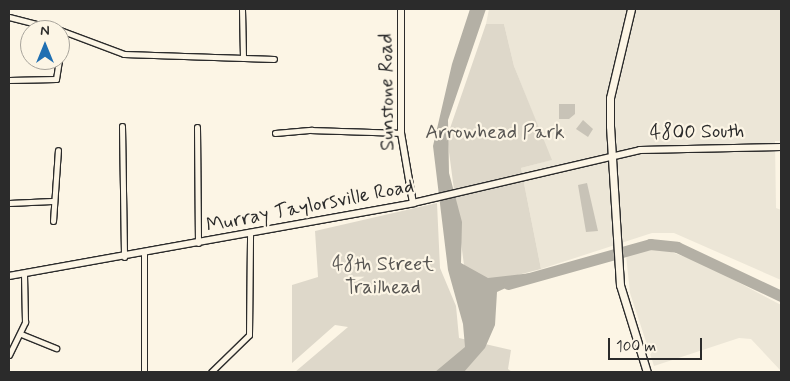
<!DOCTYPE html>
<style>
body{margin:0}
#map{position:relative;width:790px;height:381px;overflow:hidden;background:#fcf5e5;font-family:Mynerve,sans-serif}
div>[style]{position:absolute}
.built>*{inset:0;background:#ece6d7}
.green>*{inset:0;background:#ded8ca}
.water>*{inset:0;background:#b4b0a5}
.river>*{height:11px;margin:-5.5px;padding:0 5.5px;transform-origin:5.5px;border-radius:5.5px;background:#b4b0a5}
.building>*{inset:0;background:#c8c3b7}
.roads{filter:drop-shadow(1px 0 #2b2b2b) drop-shadow(-1px 0 #2b2b2b) drop-shadow(0 1px #2b2b2b) drop-shadow(0 -1px #2b2b2b)}
.minor>*{height:5px;margin:-2.5px;padding:0 2.5px;transform-origin:2.5px;border-radius:2.5px;background:#fcf5e5}
.tertiary>*{height:6px;margin:-3px;padding:0 3px;transform-origin:3px;border-radius:3px;background:#fcf5e5}
.secondary>*{height:7px;margin:-3.5px;padding:0 3.5px;transform-origin:3.5px;border-radius:3.5px;background:#fcf5e5}
span{translate:-50% -50%;white-space:nowrap;text-align:center;line-height:1.15;-webkit-text-stroke:4.5px #fcf5e5;paint-order:stroke}
.street-label{font-size:20px;color:#2b2b2b}
.park-label{font-size:20px;color:#585653}
.frame{position:absolute;inset:0;border:10px solid #2b2b2b;pointer-events:none}
.north{position:absolute;left:20px;top:20px;width:50px;height:50px;box-sizing:border-box;background:#fcf5e5;border:1px solid #a8a49b;border-radius:50%;rotate:0deg;font-size:14px;font-weight:700;line-height:20px;text-align:center;color:#2b2b2b}
.north::after{content:'';display:block;margin:auto;width:18px;height:22px;background:#1f6fb2;clip-path:polygon(50% 0,100% 100%,50% 72%,0 100%)}
.scale{position:absolute;left:608px;top:338px;width:94px;height:22px;box-sizing:border-box;border:2px solid #2b2b2b;border-top:0;padding-left:6px;font-size:15px;line-height:18px;white-space:nowrap;color:#2b2b2b;-webkit-text-stroke:4px #fcf5e5;paint-order:stroke}
</style>
<div id="map">
<div class="built">
<i style="clip-path:polygon(489px 9px,781px 9px,781px 141px,775px 141px,776px 208px,781px 210px,781px 280px,674px 233px,652px 233px,541px 269px,521px 168px,551px 160px,514px 66px,504px 24px,486px 24px)"></i>
<i style="clip-path:polygon(660px 248px,702px 263px,781px 305px,781px 371px,751px 339px,739px 338px,654px 366px,630px 293px,626px 255px)"></i>
</div>
<div class="green">
<i style="clip-path:polygon(486px 24px,504px 24px,514px 66px,552px 160px,521px 168px,541px 269px,498px 280px,480px 278px,464px 265px,447px 137px)"></i>
<i style="clip-path:polygon(437px 203px,440px 268px,456px 306px,459px 338px,511px 350px,508px 369px,512px 372px,295px 372px,348px 327px,335px 325px,292px 363px,292px 285px,318px 277px,315px 231px)"></i>
</div>
<div class="water">
<i style="clip-path:polygon(470px 9px,486px 9px,448px 120px,449px 173px,462px 222px,461px 263px,488px 278px,540px 272px,497px 292px,495px 325px,485px 348px,464px 372px,435px 372px,465px 347px,463px 324px,448px 270px,433px 146px,452px 64px)"></i>
</div>
<div class="river">
<i style="left:508px;top:284px;width:148px;rotate:-15.7deg"></i>
<i style="left:650px;top:244px;width:27px;rotate:6deg"></i>
<i style="left:677px;top:247px;width:115px;rotate:25.2deg"></i>
</div>
<div class="building">
<i style="clip-path:polygon(559px 104px,575px 104px,575px 114px,569px 119px,559px 119px)"></i>
<i style="clip-path:polygon(583px 120px,593px 129px,588px 137px,576px 129px)"></i>
<i style="clip-path:polygon(587px 183px,598px 231px,586px 232px,578px 185px)"></i>
</div>
<div class="roads">
<div class="minor">
<i style="left:242px;top:9px;width:49px;rotate:88.8deg"></i>
<i style="left:9px;top:17px;width:53px;rotate:14.3deg"></i>
<i style="left:60px;top:30px;width:68px;rotate:20.6deg"></i>
<i style="left:124px;top:54px;width:150px;rotate:1.9deg"></i>
<i style="left:60px;top:49px;width:18px;rotate:-84deg"></i>
<i style="left:9px;top:80px;width:47px;rotate:-1.2deg"></i>
<i style="left:56px;top:79px;width:19px;rotate:-81deg"></i>
<i style="left:122px;top:126px;width:131px;rotate:89.1deg"></i>
<i style="left:197px;top:127px;width:116px;rotate:89.5deg"></i>
<i style="left:275px;top:133px;width:37px;rotate:-5deg"></i>
<i style="left:312px;top:130px;width:89px;rotate:1.9deg"></i>
<i style="left:9px;top:203px;width:43px;rotate:-2.7deg"></i>
<i style="left:53px;top:221px;width:71px;rotate:-86deg"></i>
<i style="left:144px;top:254px;width:118px;rotate:90deg"></i>
<i style="left:21px;top:334px;width:38px;rotate:22deg"></i>
<i style="left:9px;top:355px;width:37px;rotate:-64deg"></i>
<i style="left:25px;top:322px;width:47px;rotate:-91.2deg"></i>
<i style="left:211px;top:372px;width:53px;rotate:-44.2deg"></i>
<i style="left:249px;top:335px;width:100px;rotate:-89.4deg"></i>
</div>
<div class="tertiary">
<i style="left:401px;top:9px;width:124px;rotate:90deg"></i>
<i style="left:401px;top:133px;width:71px;rotate:80.3deg"></i>
<i style="left:9px;top:276px;width:411px;rotate:-10.2deg"></i>
<i style="left:413px;top:203px;width:233px;rotate:-13.1deg"></i>
<i style="left:640px;top:150px;width:141px;rotate:-1.2deg"></i>
</div>
<div class="secondary">
<i style="left:631px;top:9px;width:91px;rotate:103.3deg"></i>
<i style="left:610px;top:98px;width:28px;rotate:90deg"></i>
<i style="left:610px;top:126px;width:159px;rotate:86.4deg"></i>
<i style="left:620px;top:285px;width:91px;rotate:72.8deg"></i>
</div>
</div>
<div class="street-label">
<span style="left:387px;top:92px;rotate:-91deg">Sunstone Road</span>
<span style="left:697px;top:132px;rotate:-1deg">4800 South</span>
<span style="left:310px;top:206px;rotate:-11deg">Murray Taylorsville Road</span>
</div>
<div class="park-label">
<span style="left:495px;top:132px">Arrowhead Park</span>
<span style="left:383px;top:276px">48th Street<br>Trailhead</span>
</div>
<div class="frame"></div>
<div class="north">N</div>
<div class="scale">100 m</div>
</div>
